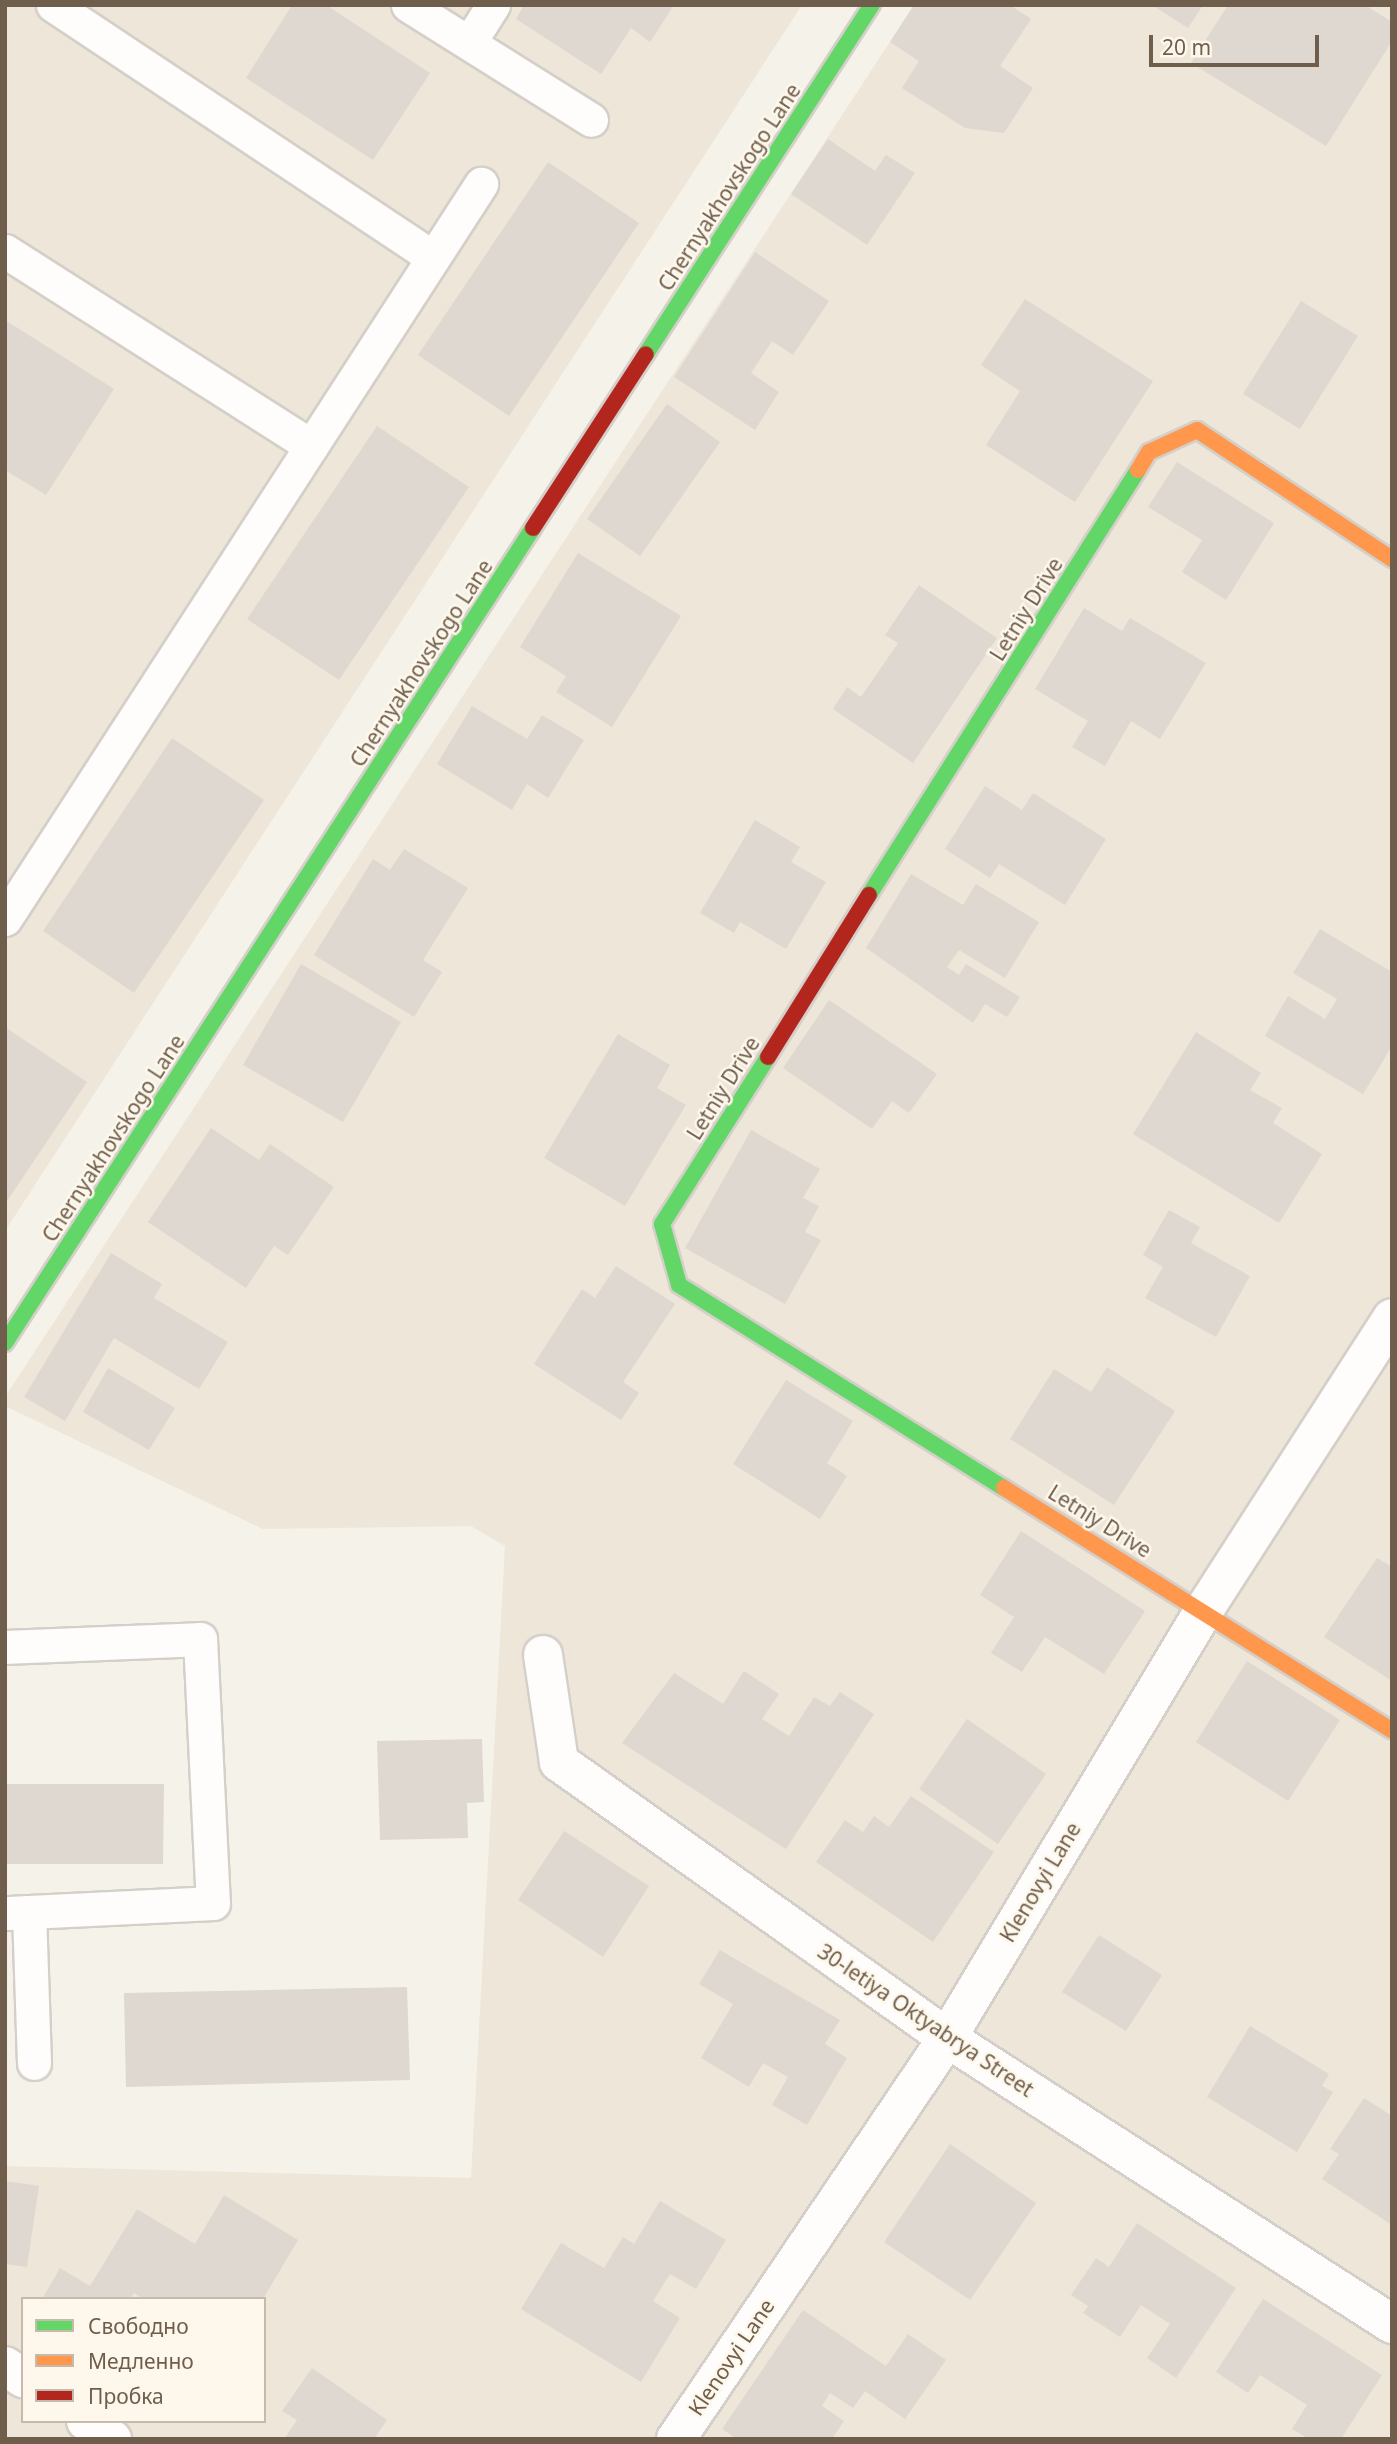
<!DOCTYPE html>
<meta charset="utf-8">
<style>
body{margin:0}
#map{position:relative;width:1397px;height:2444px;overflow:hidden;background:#f5f2ea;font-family:"Noto Sans",sans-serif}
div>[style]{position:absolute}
.residential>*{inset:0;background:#eee6d8}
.building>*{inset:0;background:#ded8d0}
.roads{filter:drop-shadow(2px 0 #d4cfc8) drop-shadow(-2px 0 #d4cfc8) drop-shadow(0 2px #d4cfc8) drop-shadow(0 -2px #d4cfc8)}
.lane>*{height:33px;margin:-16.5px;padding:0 16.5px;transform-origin:16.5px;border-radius:16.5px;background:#fefdfc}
.street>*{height:38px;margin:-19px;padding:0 19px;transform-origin:19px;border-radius:19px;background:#fefdfc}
.fast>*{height:16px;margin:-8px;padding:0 8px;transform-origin:8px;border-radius:8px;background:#63d668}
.slow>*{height:16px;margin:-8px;padding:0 8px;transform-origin:8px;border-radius:8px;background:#ff974d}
.jam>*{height:16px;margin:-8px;padding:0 8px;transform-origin:8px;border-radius:8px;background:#b3261e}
span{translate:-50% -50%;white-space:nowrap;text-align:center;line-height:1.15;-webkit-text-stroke:5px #fdf8eb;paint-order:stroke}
.street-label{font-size:21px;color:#705e4d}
.frame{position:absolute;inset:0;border:7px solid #705e4d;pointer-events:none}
.legend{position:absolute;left:21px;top:2297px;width:245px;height:126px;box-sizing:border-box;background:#fdf8eb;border:2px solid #c5baac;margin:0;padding:9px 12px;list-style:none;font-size:21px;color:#705e4d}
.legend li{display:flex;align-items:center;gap:14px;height:35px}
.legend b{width:35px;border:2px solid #c5baac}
.scale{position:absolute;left:1149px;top:35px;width:170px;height:32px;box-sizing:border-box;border:4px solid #705e4d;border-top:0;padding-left:9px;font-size:21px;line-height:24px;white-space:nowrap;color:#705e4d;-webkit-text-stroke:5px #fdf8eb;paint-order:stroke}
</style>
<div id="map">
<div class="residential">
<i style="clip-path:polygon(5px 5px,802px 5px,5px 1231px)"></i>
<i style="clip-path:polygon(evenodd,914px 5px,1392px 5px,1392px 2439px,5px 2439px,5px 2166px,471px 2178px,505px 1546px,471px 1526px,263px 1529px,5px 1406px,5px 1397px,914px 5px,23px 2299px,264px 2299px,264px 2421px,23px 2421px,23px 2299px)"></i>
</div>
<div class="building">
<i style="clip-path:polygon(292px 5px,326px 5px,430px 73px,373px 160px,246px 78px)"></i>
<i style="clip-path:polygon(524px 5px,674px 5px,650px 42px,631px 28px,601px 74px,516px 19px)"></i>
<i style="clip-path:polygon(914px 5px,1010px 5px,1031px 19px,1000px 66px,1033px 88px,1004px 133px,965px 128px,902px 88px,919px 61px,890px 42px)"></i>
<i style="clip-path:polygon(1152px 5px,1203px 5px,1188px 28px)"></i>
<i style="clip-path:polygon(1228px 5px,1365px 5px,1392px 22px,1392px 41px,1326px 146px,1191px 63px)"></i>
<i style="clip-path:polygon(828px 139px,875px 171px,886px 155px,915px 173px,867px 245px,791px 194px)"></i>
<i style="clip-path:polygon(548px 162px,639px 223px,509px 416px,418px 355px)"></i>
<i style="clip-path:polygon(755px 252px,829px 301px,793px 355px,772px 341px,751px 373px,779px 392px,755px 430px,674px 377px)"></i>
<i style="clip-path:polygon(1025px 299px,1153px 381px,1075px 502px,986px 445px,1020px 391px,981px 365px)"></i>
<i style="clip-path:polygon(1301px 301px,1358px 336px,1300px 429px,1243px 394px)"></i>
<i style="clip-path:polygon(5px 320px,114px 389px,46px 495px,5px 470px)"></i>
<i style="clip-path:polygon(667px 404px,720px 442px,640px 556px,587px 519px)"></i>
<i style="clip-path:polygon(377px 426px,469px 487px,339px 680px,247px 619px)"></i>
<i style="clip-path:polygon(1177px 462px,1274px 523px,1226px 600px,1182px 572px,1202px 540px,1148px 507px)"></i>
<i style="clip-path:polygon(578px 553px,681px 616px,612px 727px,556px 692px,566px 676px,520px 647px)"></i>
<i style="clip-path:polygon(919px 585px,997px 638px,913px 763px,833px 709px,847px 687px,861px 697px,898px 643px,885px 635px)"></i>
<i style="clip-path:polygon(1084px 608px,1122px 631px,1130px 618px,1206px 663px,1160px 739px,1131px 721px,1105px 766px,1072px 747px,1088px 721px,1035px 689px)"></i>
<i style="clip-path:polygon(472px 706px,527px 739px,542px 715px,584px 740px,548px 798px,527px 784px,512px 810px,437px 764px)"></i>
<i style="clip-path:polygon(172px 738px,264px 800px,134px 993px,43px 931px)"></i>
<i style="clip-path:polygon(985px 786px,1022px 810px,1033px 793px,1106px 839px,1065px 905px,999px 864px,990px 878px,945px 849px)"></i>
<i style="clip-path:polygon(755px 820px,800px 847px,791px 862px,826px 882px,786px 949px,740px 922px,734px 933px,700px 913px)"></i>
<i style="clip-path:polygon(404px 849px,468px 888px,423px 960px,442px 972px,414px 1017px,314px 955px,373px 859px,390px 870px)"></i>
<i style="clip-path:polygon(911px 874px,963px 905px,976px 884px,1039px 922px,1005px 978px,959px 950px,947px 967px,959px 975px,966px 964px,1020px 997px,1007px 1017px,985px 1004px,973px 1023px,866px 948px)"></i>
<i style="clip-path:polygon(1320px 929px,1392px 972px,1392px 1046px,1363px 1094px,1265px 1036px,1288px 996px,1325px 1019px,1337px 999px,1293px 973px)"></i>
<i style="clip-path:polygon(301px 964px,401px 1022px,343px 1122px,243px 1065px)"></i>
<i style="clip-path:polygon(829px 1000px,937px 1074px,909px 1113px,892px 1101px,872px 1129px,783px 1068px)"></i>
<i style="clip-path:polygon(5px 1027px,87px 1082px,5px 1204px)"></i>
<i style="clip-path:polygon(1196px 1032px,1261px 1073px,1250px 1090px,1282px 1108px,1273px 1123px,1322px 1154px,1279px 1223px,1133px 1134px)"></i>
<i style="clip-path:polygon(618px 1034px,670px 1065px,657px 1088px,686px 1105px,625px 1206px,544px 1158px)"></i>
<i style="clip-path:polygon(211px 1128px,259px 1160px,270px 1144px,334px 1187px,288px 1255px,274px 1246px,246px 1288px,148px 1222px)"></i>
<i style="clip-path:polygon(751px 1130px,820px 1169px,803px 1198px,819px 1206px,805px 1232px,821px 1240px,785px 1304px,685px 1248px)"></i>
<i style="clip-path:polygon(1169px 1210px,1200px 1227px,1191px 1243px,1250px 1276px,1216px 1337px,1145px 1298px,1163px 1267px,1143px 1255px)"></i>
<i style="clip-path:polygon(111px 1253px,162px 1284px,154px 1298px,228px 1342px,199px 1389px,114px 1338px,65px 1421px,24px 1397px)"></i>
<i style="clip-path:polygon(616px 1266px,675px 1304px,623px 1382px,639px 1393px,621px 1420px,534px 1364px,582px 1289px,595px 1298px)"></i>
<i style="clip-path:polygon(1107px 1367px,1175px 1411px,1114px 1505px,1010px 1439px,1054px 1369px,1091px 1392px)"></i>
<i style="clip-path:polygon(108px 1368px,175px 1408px,149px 1450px,83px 1412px)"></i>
<i style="clip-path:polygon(786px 1380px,853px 1421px,827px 1463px,847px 1476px,820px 1519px,733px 1464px)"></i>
<i style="clip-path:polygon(1021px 1531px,1145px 1611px,1104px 1674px,1045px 1637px,1022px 1672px,991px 1653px,1014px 1617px,980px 1595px)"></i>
<i style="clip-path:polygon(1377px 1558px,1392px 1567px,1392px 1681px,1324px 1637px)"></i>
<i style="clip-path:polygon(1247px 1661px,1340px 1720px,1288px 1801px,1196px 1742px)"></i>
<i style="clip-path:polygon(744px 1671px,779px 1694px,762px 1719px,789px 1736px,814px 1697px,830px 1706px,840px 1692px,874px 1714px,786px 1849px,622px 1743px,674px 1673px,723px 1704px)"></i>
<i style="clip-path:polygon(967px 1719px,1046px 1774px,998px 1844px,919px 1789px)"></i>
<i style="clip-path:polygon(482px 1739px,484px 1802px,467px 1803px,468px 1838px,380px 1840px,377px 1741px)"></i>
<i style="clip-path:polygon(5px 1784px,164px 1784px,163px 1864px,5px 1864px)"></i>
<i style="clip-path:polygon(911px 1796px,994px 1852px,933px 1942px,816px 1862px,845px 1820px,863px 1832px,874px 1816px,889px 1827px)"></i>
<i style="clip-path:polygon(564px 1831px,649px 1886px,603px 1957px,518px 1900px)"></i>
<i style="clip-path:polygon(1099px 1935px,1162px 1975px,1126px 2031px,1062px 1992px)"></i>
<i style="clip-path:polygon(720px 1950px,840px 2020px,825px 2044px,847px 2058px,807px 2125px,772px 2105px,788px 2077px,763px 2063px,749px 2087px,701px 2058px,733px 2004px,699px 1984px)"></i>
<i style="clip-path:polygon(407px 1987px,410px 2080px,126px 2087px,124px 1993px)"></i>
<i style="clip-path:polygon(1250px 2026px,1329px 2074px,1322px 2086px,1333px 2092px,1297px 2152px,1207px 2097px)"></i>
<i style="clip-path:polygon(1364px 2098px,1392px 2116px,1392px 2225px,1322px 2179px,1339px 2154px,1330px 2149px)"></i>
<i style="clip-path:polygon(950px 2144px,1036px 2203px,970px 2300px,884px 2242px)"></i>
<i style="clip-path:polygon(5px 2181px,39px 2186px,27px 2267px,5px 2264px)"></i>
<i style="clip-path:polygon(224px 2195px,298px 2240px,263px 2299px,143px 2299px,134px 2293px,130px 2299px,42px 2299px,60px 2268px,90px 2286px,137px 2209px,195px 2244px)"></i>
<i style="clip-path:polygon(660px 2201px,726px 2240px,696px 2289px,670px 2274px,653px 2301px,680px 2318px,641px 2382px,521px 2309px,561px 2243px,604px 2268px,623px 2237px,634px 2244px)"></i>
<i style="clip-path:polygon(1137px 2223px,1236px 2288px,1176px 2378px,1147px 2358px,1170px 2324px,1141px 2305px,1120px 2337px,1083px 2313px,1088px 2306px,1071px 2295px,1096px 2258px,1109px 2267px)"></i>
<i style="clip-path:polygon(1263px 2299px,1382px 2375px,1341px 2439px,1309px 2439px,1292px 2429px,1307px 2405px,1260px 2375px,1248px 2393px,1216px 2372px)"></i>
<i style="clip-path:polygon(803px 2310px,886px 2366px,908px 2334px,946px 2360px,905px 2419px,865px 2391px,853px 2408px,830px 2393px,822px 2406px,844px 2421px,832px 2439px,737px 2439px,722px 2429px)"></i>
<i style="clip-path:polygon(312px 2368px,387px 2420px,374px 2439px,284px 2439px,297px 2420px,282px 2411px)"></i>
</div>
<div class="roads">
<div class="lane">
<i style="left:53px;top:5px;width:456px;rotate:33.6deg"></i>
<i style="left:408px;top:5px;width:216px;rotate:32.1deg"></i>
<i style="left:469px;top:43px;width:45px;rotate:-57.7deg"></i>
<i style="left:5px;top:251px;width:363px;rotate:32.5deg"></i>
<i style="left:5px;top:919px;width:876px;rotate:-57.07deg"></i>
<i style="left:5px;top:1647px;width:195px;rotate:-2.3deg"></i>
<i style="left:200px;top:1639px;width:264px;rotate:87.2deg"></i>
<i style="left:213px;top:1903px;width:208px;rotate:177.2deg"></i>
<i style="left:29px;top:1912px;width:151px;rotate:88.1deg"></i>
</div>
<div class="street">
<i style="left:543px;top:1655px;width:108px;rotate:81.5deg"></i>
<i style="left:559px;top:1762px;width:476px;rotate:35.4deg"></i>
<i style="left:947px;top:2038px;width:529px;rotate:32.73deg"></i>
<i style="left:5px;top:2366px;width:22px;rotate:34deg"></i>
<i style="left:86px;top:2421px;width:32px;rotate:35deg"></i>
<i style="left:676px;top:2439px;width:484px;rotate:-55.9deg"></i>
<i style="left:947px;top:2038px;width:499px;rotate:-59deg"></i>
<i style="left:1204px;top:1610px;width:347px;rotate:-57.2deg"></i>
</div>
<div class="fast">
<i style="left:646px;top:354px;width:416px;rotate:-57.1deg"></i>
<i style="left:869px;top:895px;width:503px;rotate:-57.67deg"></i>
<i style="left:768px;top:1057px;width:198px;rotate:122.4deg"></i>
<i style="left:662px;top:1224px;width:63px;rotate:74.4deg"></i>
<i style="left:679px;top:1285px;width:383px;rotate:32deg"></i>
<i style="left:5px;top:1343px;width:971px;rotate:-57.06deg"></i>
</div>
<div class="slow">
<i style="left:1138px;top:470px;width:21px;rotate:-59deg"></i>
<i style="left:1149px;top:452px;width:53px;rotate:-24.6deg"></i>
<i style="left:1197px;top:430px;width:234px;rotate:33.5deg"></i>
<i style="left:1004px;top:1488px;width:457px;rotate:32deg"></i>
</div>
<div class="jam">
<i style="left:533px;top:528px;width:207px;rotate:-57deg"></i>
<i style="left:768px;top:1057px;width:191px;rotate:-58.1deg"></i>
</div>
</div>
<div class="street-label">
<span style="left:729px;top:187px;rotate:-57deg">Chernyakhovskogo Lane</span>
<span style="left:1026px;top:609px;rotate:-58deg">Letniy Drive</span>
<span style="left:421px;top:663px;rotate:-57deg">Chernyakhovskogo Lane</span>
<span style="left:723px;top:1088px;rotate:-58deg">Letniy Drive</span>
<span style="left:113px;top:1138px;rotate:-57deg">Chernyakhovskogo Lane</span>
<span style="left:1100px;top:1521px;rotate:32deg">Letniy Drive</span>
<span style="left:1040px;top:1882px;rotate:-59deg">Klenovyi Lane</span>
<span style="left:926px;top:2020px;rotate:34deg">30-letiya Oktyabrya Street</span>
<span style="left:731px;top:2357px;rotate:-56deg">Klenovyi Lane</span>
</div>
<div class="frame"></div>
<ul class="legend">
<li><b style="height:9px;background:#63d668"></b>Свободно</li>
<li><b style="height:9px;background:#ff974d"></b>Медленно</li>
<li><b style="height:9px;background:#b3261e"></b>Пробка</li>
</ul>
<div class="scale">20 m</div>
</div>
